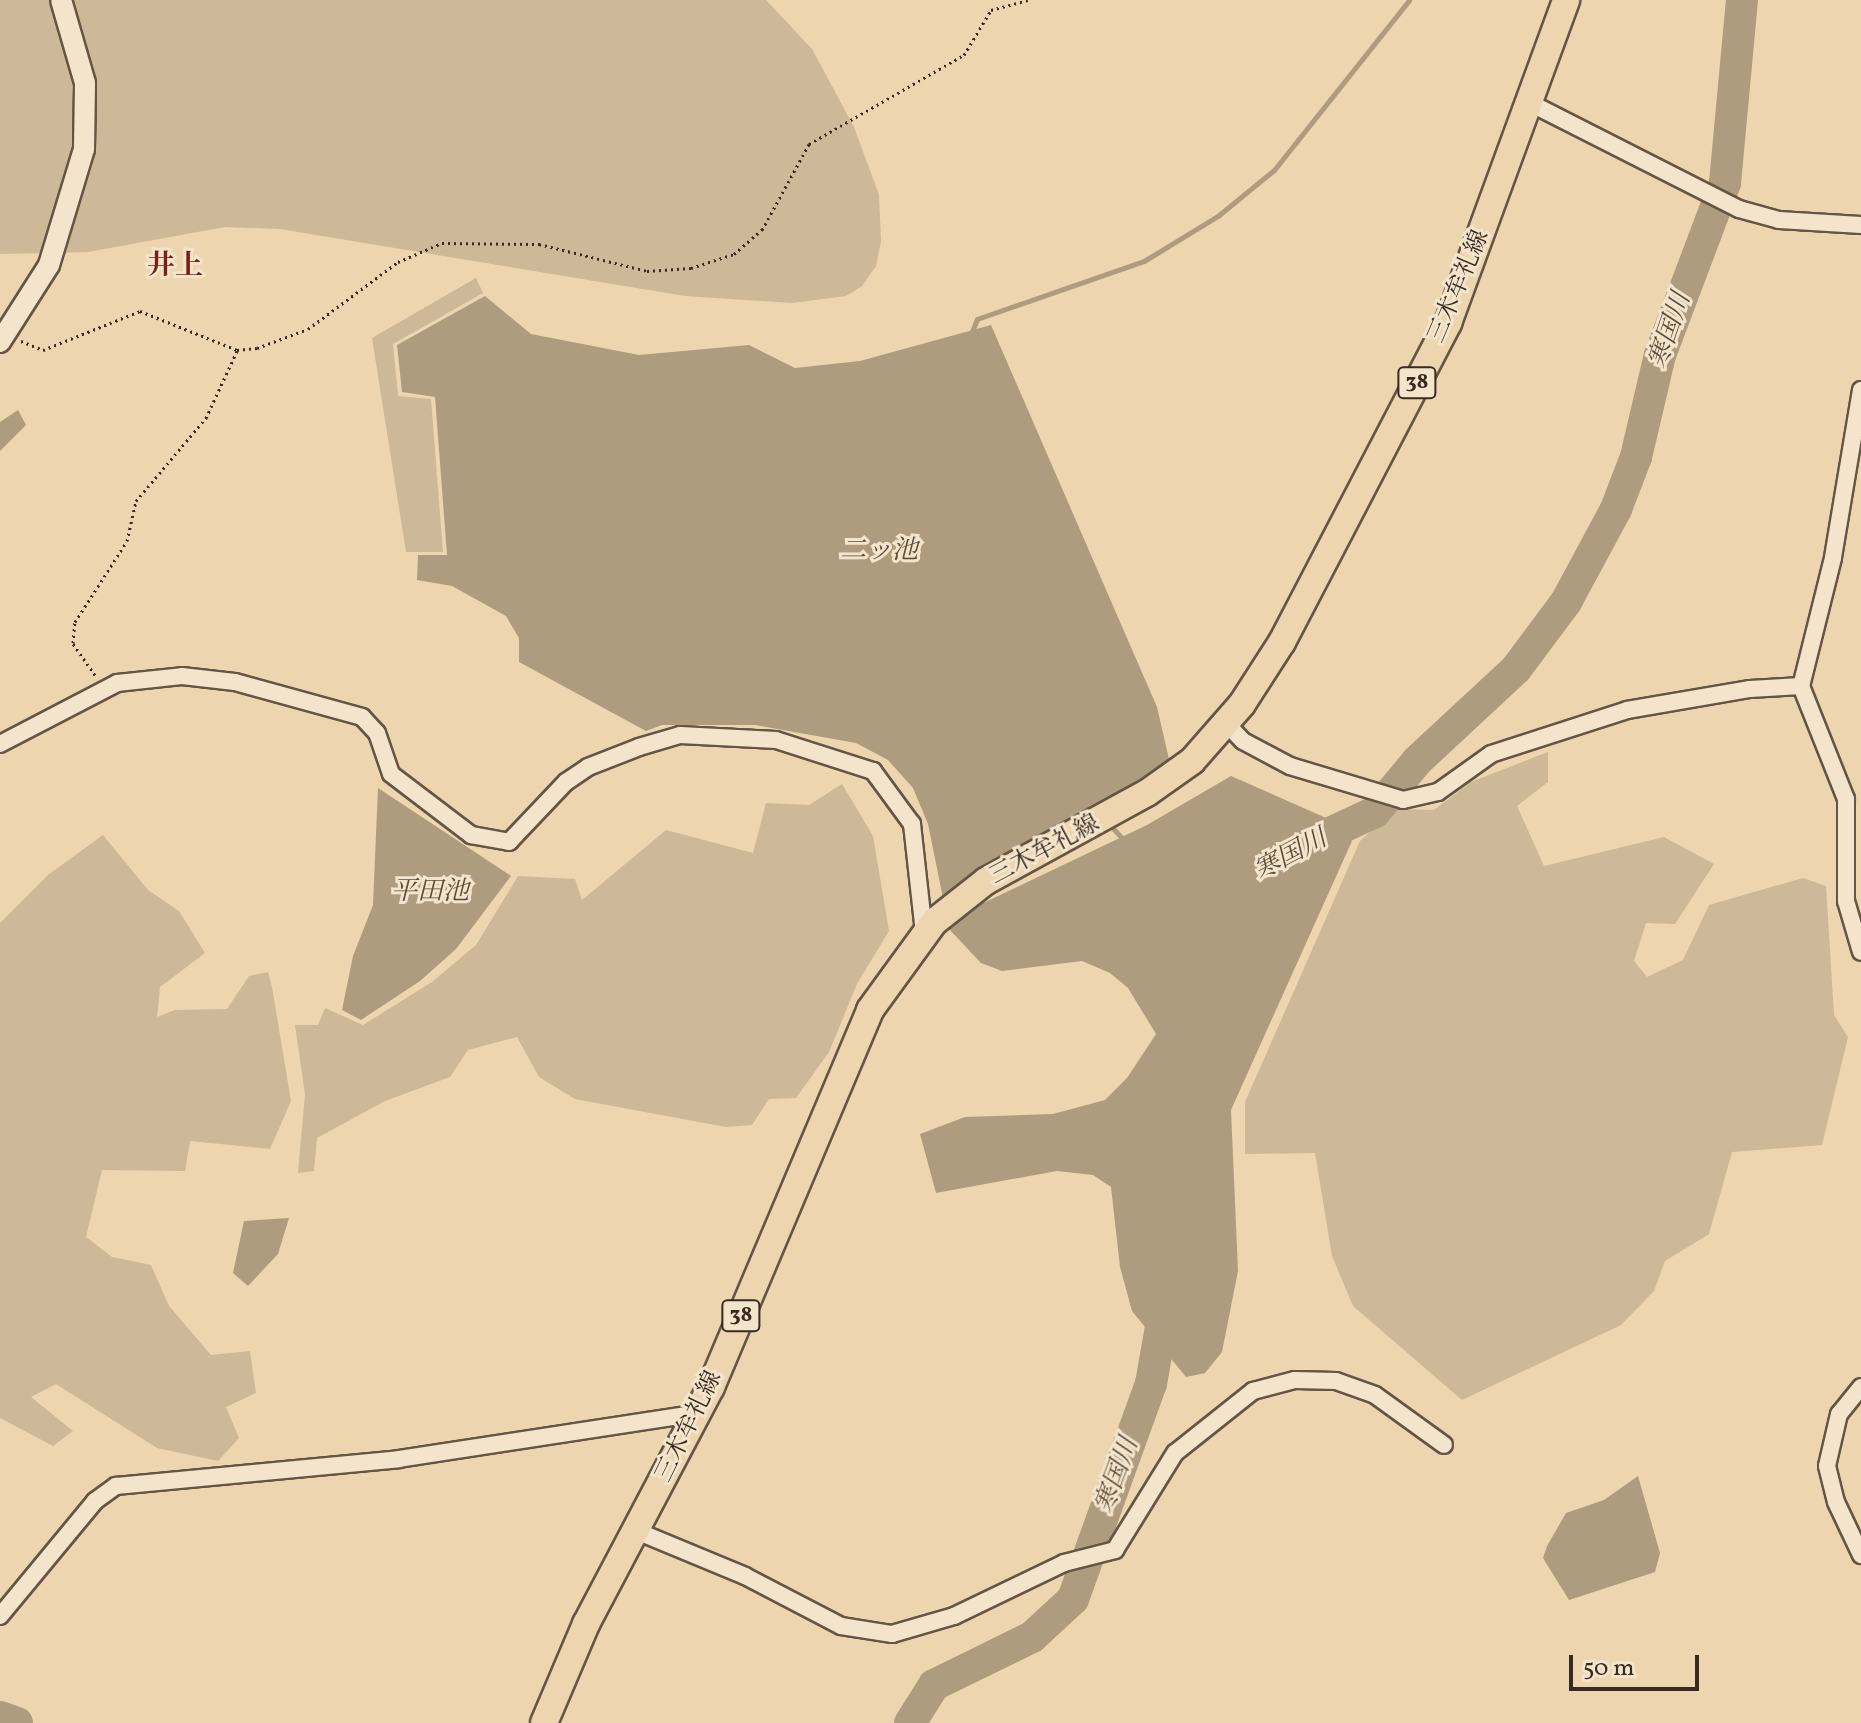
<!DOCTYPE html>
<meta charset="utf-8">
<style>
body{margin:0}
#map{position:relative;width:1861px;height:1723px;overflow:hidden;background:#ecd5af;font-family:Vollkorn,"Noto Serif JP",serif}
div>[style]{position:absolute}
.green>*{inset:0;background:#cdb897}
.water>*{inset:0;background:#af9b7e}
.stream>*{height:5px;margin:-2.5px;padding:0 2.5px;transform-origin:2.5px;border-radius:2.5px;background:#af9b7e}
.river>*{height:32px;margin:-16px;padding:0 16px;transform-origin:16px;border-radius:16px;background:#af9b7e}
.path>*{height:3px;margin-top:-1.5px;transform-origin:0;background:repeating-linear-gradient(90deg,#382a20 0 2px,transparent 0 6px)}
.roads{filter:drop-shadow(2px 0 #655544) drop-shadow(-2px 0 #655544) drop-shadow(0 2px #655544) drop-shadow(0 -2px #655544)}
.minor>*{height:16px;margin:-8px;padding:0 8px;transform-origin:8px;border-radius:8px;background:#f3e4cb}
.tertiary>*{height:20px;margin:-10px;padding:0 10px;transform-origin:10px;border-radius:10px;background:#f3e4cb}
.primary>*{height:26px;margin:-13px;padding:0 13px;transform-origin:13px;border-radius:13px;background:#ecd5af}
span{translate:-50% -50%;white-space:nowrap;text-align:center;line-height:1.15;-webkit-text-stroke:6px #f3e4cb;paint-order:stroke}
.shield-label span{padding:2px 6px;background:#f3e4cb;border:2px solid;border-radius:6px;-webkit-text-stroke-width:0}
.shield-label{font-size:22px;color:#382a20;font-weight:700}
.street-label{font-size:24px;color:#382a20}
.water-label{font-size:26px;color:#5c4c3c;font-style:italic}
.quarter-label{font-size:28px;color:#7a1f14;font-weight:700}
.scale{position:absolute;left:1569px;top:1655px;width:130px;height:36px;box-sizing:border-box;border:4px solid #382a20;border-top:0;padding-left:10px;font-size:24px;line-height:28px;white-space:nowrap;color:#382a20;-webkit-text-stroke:6px #f3e4cb;paint-order:stroke}
</style>
<div id="map">
<div class="green">
<div style="clip-path:polygon(0 0,766px 0,812px 49px,854px 127px,879px 195px,881px 241px,876px 266px,862px 286px,846px 296px,792px 303px,685px 296px,280px 229px,225px 227px,88px 252px,0 254px)"></div>
<div style="clip-path:polygon(476px 278px,483px 293px,393px 344px,398px 396px,431px 399px,443px 552px,406px 552px,372px 338px)"></div>
<div style="clip-path:polygon(1548px 752px,1548px 782px,1517px 806px,1544px 866px,1664px 837px,1714px 864px,1675px 924px,1646px 923px,1634px 961px,1647px 977px,1683px 960px,1709px 905px,1803px 878px,1826px 886px,1834px 1015px,1848px 1037px,1822px 1145px,1732px 1152px,1709px 1234px,1665px 1261px,1654px 1291px,1621px 1325px,1462px 1400px,1353px 1306px,1332px 1256px,1315px 1153px,1245px 1154px,1245px 1102px,1360px 841px,1396px 809px,1434px 810px,1471px 782px)"></div>
<div style="clip-path:polygon(842px 784px,873px 836px,889px 931px,857px 984px,829px 1052px,796px 1098px,769px 1099px,752px 1125px,726px 1127px,575px 1099px,539px 1077px,517px 1037px,468px 1050px,450px 1077px,385px 1101px,317px 1138px,314px 1171px,298px 1173px,305px 1094px,295px 1025px,318px 1025px,325px 1008px,363px 1025px,432px 982px,476px 945px,518px 876px,575px 879px,582px 900px,666px 830px,753px 853px,766px 803px,809px 805px)"></div>
<div style="clip-path:polygon(103px 835px,148px 890px,179px 911px,205px 953px,160px 987px,157px 1017px,175px 1010px,227px 1009px,249px 976px,268px 972px,272px 987px,291px 1101px,270px 1149px,190px 1141px,185px 1171px,102px 1170px,86px 1237px,112px 1257px,151px 1265px,169px 1306px,211px 1355px,250px 1351px,256px 1393px,226px 1407px,239px 1438px,218px 1461px,157px 1448px,56px 1384px,31px 1397px,73px 1431px,53px 1446px,0 1418px,0 923px,48px 875px)"></div>
</div>
<div class="water">
<div style="clip-path:polygon(485px 296px,531px 334px,639px 355px,749px 345px,795px 368px,860px 361px,991px 325px,1157px 707px,1171px 768px,945px 908px,928px 824px,913px 788px,888px 760px,856px 743px,755px 725px,662px 725px,646px 731px,519px 662px,519px 638px,506px 616px,452px 586px,417px 580px,418px 555px,447px 555px,435px 397px,402px 392px,397px 345px)"></div>
<div style="clip-path:polygon(18px 410px,26px 425px,0 451px,0 422px)"></div>
<div style="clip-path:polygon(1231px 776px,1324px 817px,1352px 841px,1231px 1110px,1238px 1271px,1222px 1352px,1205px 1373px,1186px 1377px,1132px 1311px,1120px 1267px,1111px 1187px,1093px 1175px,1057px 1171px,936px 1193px,920px 1134px,965px 1117px,1053px 1114px,1105px 1100px,1127px 1078px,1156px 1034px,1128px 988px,1110px 973px,1082px 961px,1002px 971px,981px 963px,949px 929px,977px 906px,1147px 825px)"></div>
<div style="clip-path:polygon(378px 788px,511px 876px,456px 949px,420px 981px,361px 1020px,342px 1010px,353px 956px,373px 905px)"></div>
<div style="clip-path:polygon(289px 1218px,278px 1254px,248px 1286px,233px 1273px,244px 1221px)"></div>
<div style="clip-path:polygon(1638px 1476px,1660px 1553px,1655px 1572px,1569px 1600px,1543px 1558px,1547px 1546px,1566px 1513px,1604px 1500px)"></div>
</div>
<div class="stream">
<div style="left:971px;top:334px;width:16px;rotate:-68deg"></div>
<div style="left:977px;top:319px;width:177px;rotate:-19.2deg"></div>
<div style="left:1144px;top:261px;width:88px;rotate:-31.5deg"></div>
<div style="left:1219px;top:215px;width:71px;rotate:-39.3deg"></div>
<div style="left:1274px;top:170px;width:217px;rotate:-51.5deg"></div>
<div style="left:1109px;top:824px;width:22px;rotate:47deg"></div>
</div>
<div class="river">
<div style="left:1298px;top:848px;width:85px;rotate:-25.1deg"></div>
<div style="left:1375px;top:812px;width:66px;rotate:-50.5deg"></div>
<div style="left:1417px;top:761px;width:135px;rotate:-42.9deg"></div>
<div style="left:1516px;top:669px;width:84px;rotate:-53.3deg"></div>
<div style="left:1566px;top:602px;width:106px;rotate:-61.7deg"></div>
<div style="left:1616px;top:509px;width:56px;rotate:-69deg"></div>
<div style="left:1636px;top:457px;width:105px;rotate:-76.8deg"></div>
<div style="left:1660px;top:355px;width:184px;rotate:-69.3deg"></div>
<div style="left:1725px;top:183px;width:184px;rotate:-84.7deg"></div>
<div style="left:0;top:1717px;width:18px;rotate:19deg"></div>
<div style="left:910px;top:1723px;width:45px;rotate:-57.7deg"></div>
<div style="left:934px;top:1685px;width:109px;rotate:-26.1deg"></div>
<div style="left:1032px;top:1637px;width:56px;rotate:-42.8deg"></div>
<div style="left:1073px;top:1599px;width:229px;rotate:-70.1deg"></div>
<div style="left:1151px;top:1384px;width:81px;rotate:-80.1deg"></div>
</div>
<div class="path">
<div style="left:21px;top:341px;width:24px;rotate:22deg"></div>
<div style="left:43px;top:350px;width:105px;rotate:-21.9deg"></div>
<div style="left:140px;top:311px;width:105px;rotate:21.9deg"></div>
<div style="left:237px;top:350px;width:20px;rotate:-6deg"></div>
<div style="left:257px;top:348px;width:54px;rotate:-20.4deg"></div>
<div style="left:308px;top:329px;width:112px;rotate:-36.7deg"></div>
<div style="left:398px;top:262px;width:48px;rotate:-23.4deg"></div>
<div style="left:442px;top:243px;width:97px;rotate:0.6deg"></div>
<div style="left:539px;top:244px;width:111px;rotate:14deg"></div>
<div style="left:647px;top:271px;width:44px;rotate:-3.9deg"></div>
<div style="left:691px;top:268px;width:45px;rotate:-18deg"></div>
<div style="left:734px;top:254px;width:37px;rotate:-41deg"></div>
<div style="left:762px;top:230px;width:98px;rotate:-61.3deg"></div>
<div style="left:809px;top:144px;width:179px;rotate:-29.9deg"></div>
<div style="left:964px;top:55px;width:52px;rotate:-59deg"></div>
<div style="left:991px;top:10px;width:38px;rotate:-15deg"></div>
<div style="left:95px;top:675px;width:39px;rotate:-125deg"></div>
<div style="left:73px;top:643px;width:21px;rotate:-85deg"></div>
<div style="left:75px;top:622px;width:96px;rotate:-57.3deg"></div>
<div style="left:127px;top:541px;width:41px;rotate:-77.3deg"></div>
<div style="left:136px;top:501px;width:109px;rotate:-49.9deg"></div>
<div style="left:206px;top:418px;width:74px;rotate:-65.2deg"></div>
</div>
<div class="roads">
<div class="minor">
<div style="left:1530px;top:103px;width:234px;rotate:26.9deg"></div>
<div style="left:1739px;top:209px;width:41px;rotate:15.4deg"></div>
<div style="left:1779px;top:220px;width:82px;rotate:3.5deg"></div>
<div style="left:1861px;top:390px;width:170px;rotate:99.5deg"></div>
<div style="left:1833px;top:558px;width:132px;rotate:104deg"></div>
<div style="left:1801px;top:686px;width:122px;rotate:68.3deg"></div>
<div style="left:1846px;top:799px;width:102px;rotate:90deg"></div>
<div style="left:1846px;top:901px;width:53px;rotate:73.6deg"></div>
<div style="left:1227px;top:724px;width:23px;rotate:47deg"></div>
<div style="left:1243px;top:741px;width:53px;rotate:28deg"></div>
<div style="left:1290px;top:766px;width:118px;rotate:16.7deg"></div>
<div style="left:1403px;top:800px;width:36px;rotate:-13deg"></div>
<div style="left:1438px;top:792px;width:65px;rotate:-35.6deg"></div>
<div style="left:1491px;top:754px;width:143px;rotate:-17.9deg"></div>
<div style="left:1627px;top:710px;width:125px;rotate:-9.7deg"></div>
<div style="left:1750px;top:689px;width:51px;rotate:-3.4deg"></div>
<div style="left:0;top:744px;width:132px;rotate:-27.5deg"></div>
<div style="left:117px;top:683px;width:65px;rotate:-6.1deg"></div>
<div style="left:182px;top:676px;width:53px;rotate:6.5deg"></div>
<div style="left:235px;top:682px;width:132px;rotate:15.4deg"></div>
<div style="left:362px;top:717px;width:22px;rotate:47deg"></div>
<div style="left:377px;top:733px;width:43px;rotate:71.1deg"></div>
<div style="left:391px;top:774px;width:101px;rotate:37.3deg"></div>
<div style="left:471px;top:835px;width:39px;rotate:10deg"></div>
<div style="left:509px;top:842px;width:83px;rotate:-46.5deg"></div>
<div style="left:566px;top:782px;width:27px;rotate:-34deg"></div>
<div style="left:588px;top:767px;width:55px;rotate:-21.4deg"></div>
<div style="left:639px;top:747px;width:43px;rotate:-16.3deg"></div>
<div style="left:680px;top:735px;width:96px;rotate:3deg"></div>
<div style="left:776px;top:740px;width:102px;rotate:17.7deg"></div>
<div style="left:873px;top:771px;width:66px;rotate:53.7deg"></div>
<div style="left:912px;top:824px;width:109px;rotate:83.7deg"></div>
<div style="left:1861px;top:1387px;width:35px;rotate:129deg"></div>
<div style="left:1839px;top:1414px;width:53px;rotate:103deg"></div>
<div style="left:1827px;top:1466px;width:37px;rotate:76deg"></div>
<div style="left:1836px;top:1502px;width:59px;rotate:64.7deg"></div>
<div style="left:639px;top:1532px;width:115px;rotate:22.5deg"></div>
<div style="left:745px;top:1576px;width:108px;rotate:27.5deg"></div>
<div style="left:841px;top:1626px;width:52px;rotate:8.9deg"></div>
<div style="left:892px;top:1634px;width:65px;rotate:-16.2deg"></div>
<div style="left:954px;top:1616px;width:122px;rotate:-25.7deg"></div>
<div style="left:1064px;top:1563px;width:53px;rotate:-14.3deg"></div>
<div style="left:1115px;top:1550px;width:114px;rotate:-58.3deg"></div>
<div style="left:1175px;top:1453px;width:100px;rotate:-38.5deg"></div>
<div style="left:1253px;top:1391px;width:43px;rotate:-14.7deg"></div>
<div style="left:1295px;top:1380px;width:41px;rotate:1.4deg"></div>
<div style="left:1336px;top:1381px;width:41px;rotate:19.7deg"></div>
<div style="left:1375px;top:1395px;width:85px;rotate:35.9deg"></div>
<div style="left:0;top:1616px;width:149px;rotate:-50.4deg"></div>
<div style="left:95px;top:1501px;width:26px;rotate:-36deg"></div>
<div style="left:116px;top:1486px;width:284px;rotate:-5.4deg"></div>
<div style="left:399px;top:1459px;width:303px;rotate:-8.7deg"></div>
</div>
<div class="tertiary">
<div style="left:0;top:342px;width:91px;rotate:-57.5deg"></div>
<div style="left:49px;top:265px;width:121px;rotate:-73.2deg"></div>
<div style="left:84px;top:149px;width:66px;rotate:-89.1deg"></div>
<div style="left:85px;top:83px;width:86px;rotate:-106.1deg"></div>
</div>
<div class="primary">
<div style="left:544px;top:1723px;width:108px;rotate:-67deg"></div>
<div style="left:586px;top:1624px;width:268px;rotate:-62.2deg"></div>
<div style="left:711px;top:1387px;width:409px;rotate:-67.1deg"></div>
<div style="left:870px;top:1010px;width:109px;rotate:-54deg"></div>
<div style="left:934px;top:922px;width:66px;rotate:-38.3deg"></div>
<div style="left:986px;top:881px;width:183px;rotate:-28.7deg"></div>
<div style="left:1147px;top:793px;width:55px;rotate:-35.4deg"></div>
<div style="left:1192px;top:761px;width:76px;rotate:-48.7deg"></div>
<div style="left:1242px;top:704px;width:74px;rotate:-57.2deg"></div>
<div style="left:1282px;top:642px;width:360px;rotate:-62.5deg"></div>
<div style="left:1448px;top:323px;width:344px;rotate:-69.9deg"></div>
</div>
</div>
<div class="shield-label">
<span style="left:1417px;top:383px">38</span>
<span style="left:741px;top:1316px">38</span>
</div>
<div class="street-label">
<span style="left:1460px;top:287px;rotate:-67deg">三木牟礼線</span>
<span style="left:1045px;top:851px;rotate:-28deg">三木牟礼線</span>
<span style="left:690px;top:1427px;rotate:-64deg">三木牟礼線</span>
</div>
<div class="water-label">
<span style="left:1671px;top:331px;rotate:-71deg">寒国川</span>
<span style="left:879px;top:552px">二ッ池</span>
<span style="left:1291px;top:856px;rotate:-28deg">寒国川</span>
<span style="left:430px;top:893px">平田池</span>
<span style="left:1118px;top:1476px;rotate:-70deg">寒国川</span>
</div>
<div class="quarter-label">
<span style="left:175px;top:267px">井上</span>
</div>
<div class="scale">50 m</div>
</div>
